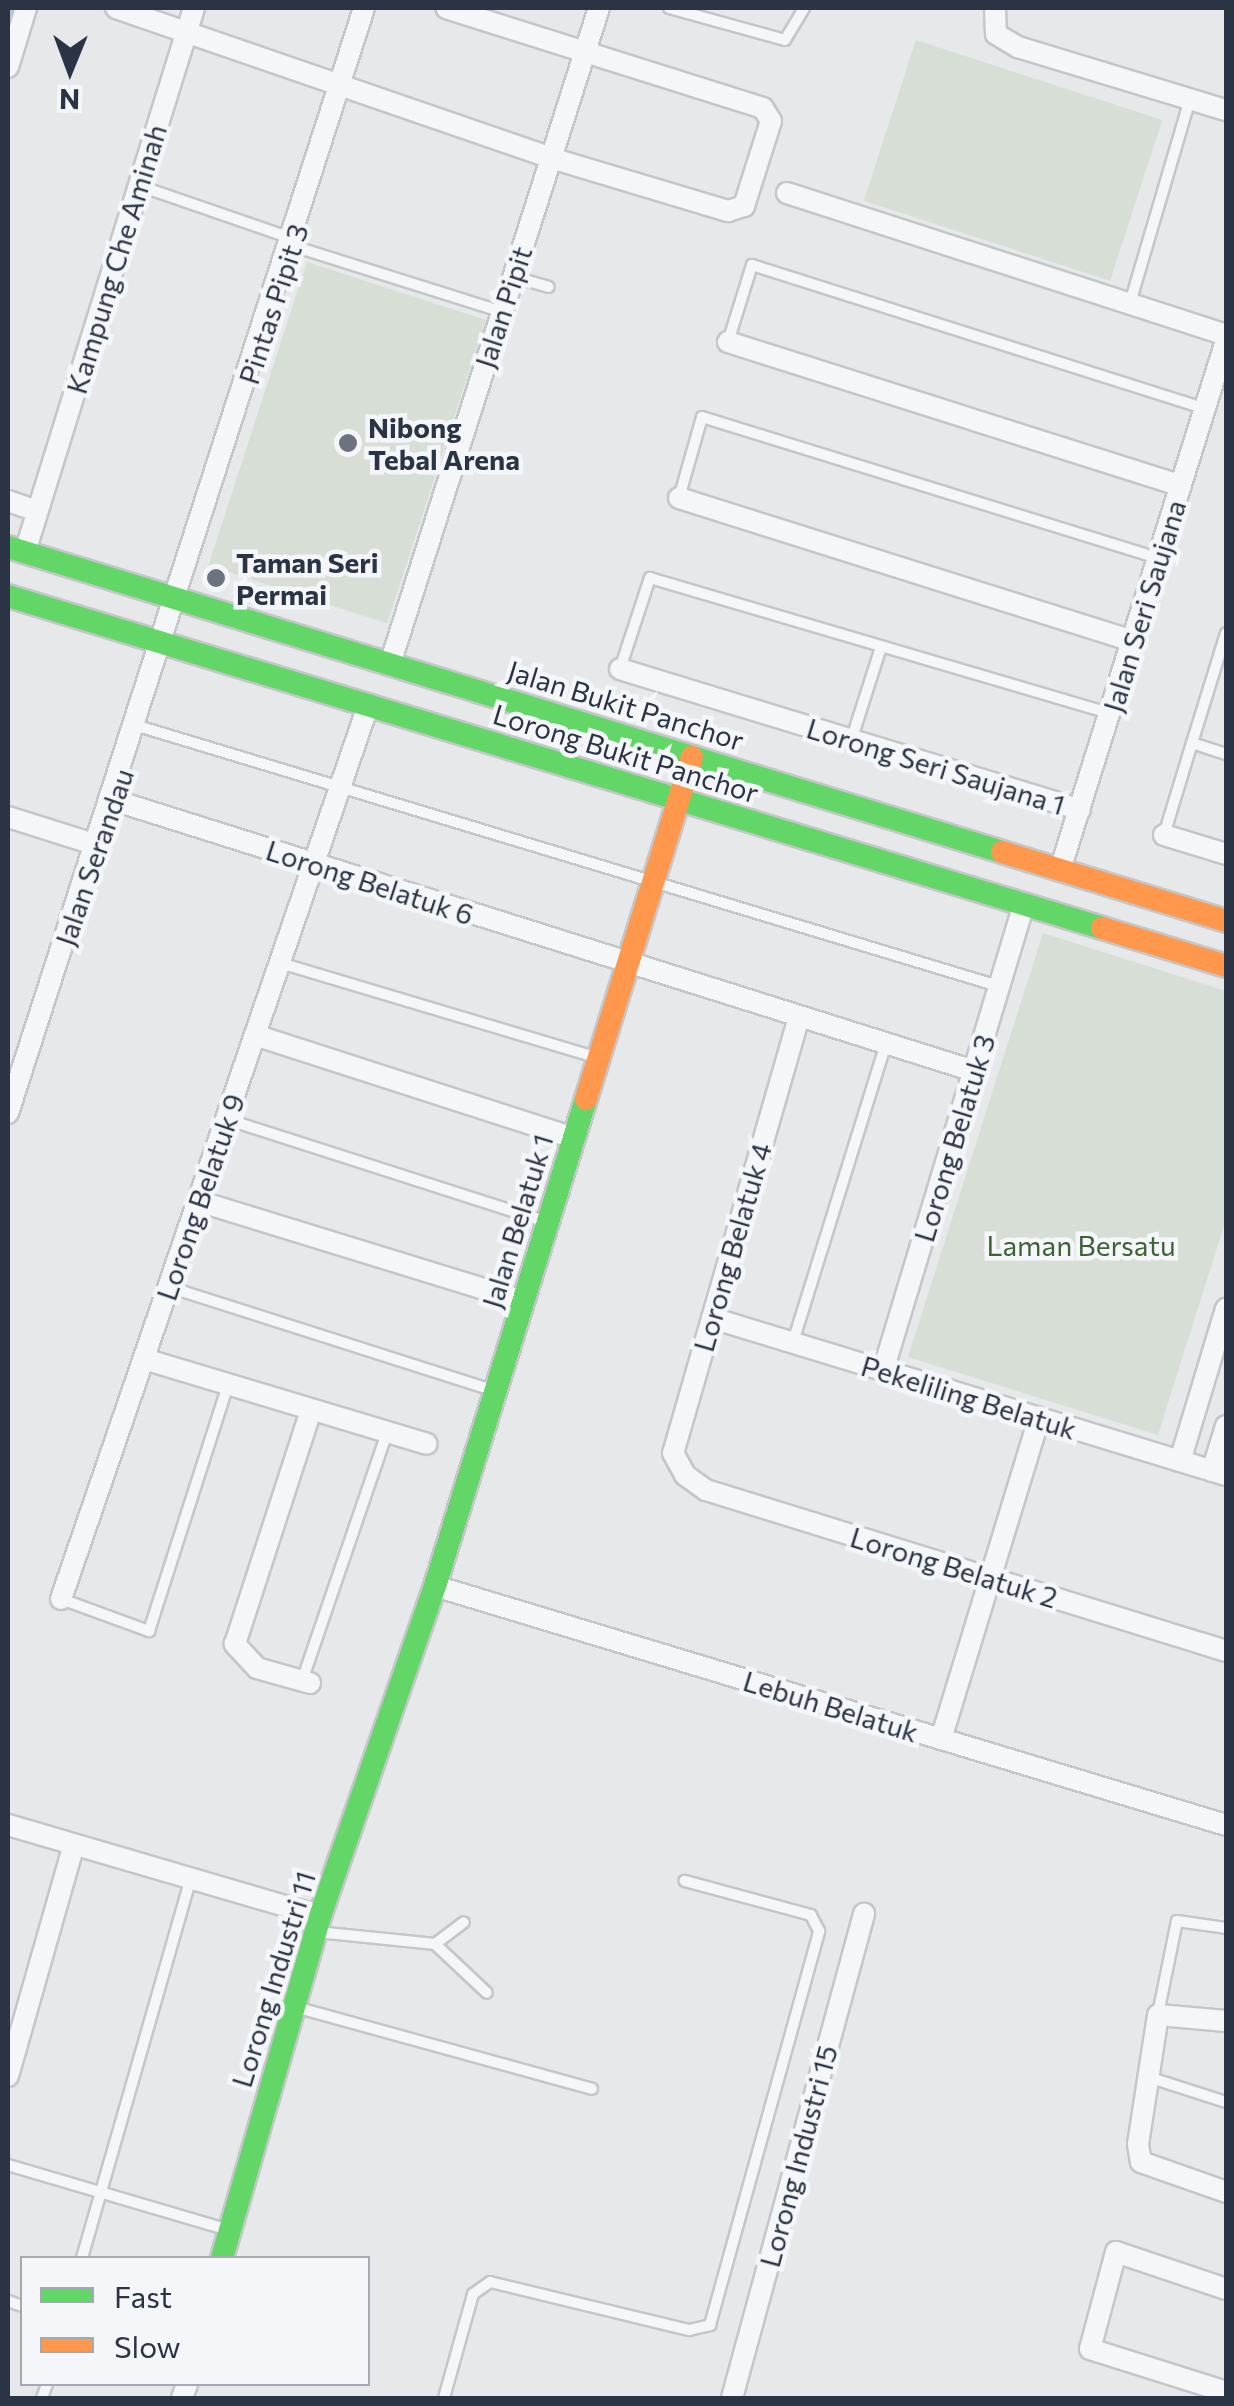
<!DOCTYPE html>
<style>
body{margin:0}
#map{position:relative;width:1234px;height:2406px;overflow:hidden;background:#e6e8ea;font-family:Commissioner,sans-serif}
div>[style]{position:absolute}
.green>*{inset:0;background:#d6ded6;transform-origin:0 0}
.stream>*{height:6px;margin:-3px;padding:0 3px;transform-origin:3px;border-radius:3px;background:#b4c4d5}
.roads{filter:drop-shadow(2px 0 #c4c6c8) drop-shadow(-2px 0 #c4c6c8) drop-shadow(0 2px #c4c6c8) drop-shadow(0 -2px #c4c6c8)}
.lane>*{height:10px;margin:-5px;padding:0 5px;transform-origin:5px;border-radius:5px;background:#f5f6f7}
.street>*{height:20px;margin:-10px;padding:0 10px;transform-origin:10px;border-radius:10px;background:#f5f6f7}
.fast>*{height:22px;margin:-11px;padding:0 11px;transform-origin:11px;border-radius:11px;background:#63d668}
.slow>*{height:22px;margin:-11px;padding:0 11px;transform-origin:11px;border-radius:11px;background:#ff974d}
.dots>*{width:28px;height:28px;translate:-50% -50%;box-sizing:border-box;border:5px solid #f4f6f9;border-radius:50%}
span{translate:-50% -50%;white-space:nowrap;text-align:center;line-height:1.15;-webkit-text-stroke:9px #f4f6f9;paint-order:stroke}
.street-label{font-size:28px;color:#2b3445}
.poi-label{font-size:28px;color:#2b3445;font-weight:700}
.left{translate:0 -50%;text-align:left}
.park-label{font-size:28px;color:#3f6138}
.frame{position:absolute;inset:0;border:10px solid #2b3445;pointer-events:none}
.legend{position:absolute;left:20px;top:2256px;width:350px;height:130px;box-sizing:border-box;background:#f4f6f9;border:2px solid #a4a8b1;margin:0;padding:12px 18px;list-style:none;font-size:30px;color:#2b3445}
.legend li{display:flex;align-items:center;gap:20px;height:50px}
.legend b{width:50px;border:2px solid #a4a8b1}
.north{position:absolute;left:20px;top:20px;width:100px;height:100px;-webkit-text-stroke:8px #f4f6f9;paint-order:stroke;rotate:181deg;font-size:28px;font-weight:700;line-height:40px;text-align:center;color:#2b3445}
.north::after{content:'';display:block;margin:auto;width:35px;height:45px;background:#2b3445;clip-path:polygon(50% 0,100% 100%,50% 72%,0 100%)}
</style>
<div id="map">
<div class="green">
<div style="left:916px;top:40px;width:259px;height:169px;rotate:18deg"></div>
<div style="left:307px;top:262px;width:188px;height:319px;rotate:18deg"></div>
<div style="clip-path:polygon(1043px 933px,1226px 991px,1226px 1219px,1158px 1435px,908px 1357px)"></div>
</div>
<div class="stream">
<div style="left:8px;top:17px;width:9px;rotate:-77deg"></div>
</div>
<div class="roads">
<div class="lane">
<div style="left:669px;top:8px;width:120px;rotate:15.4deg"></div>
<div style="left:785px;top:40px;width:37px;rotate:-59deg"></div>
<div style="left:140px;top:186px;width:163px;rotate:19deg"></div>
<div style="left:293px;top:246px;width:219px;rotate:17.5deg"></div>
<div style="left:514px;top:277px;width:36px;rotate:16deg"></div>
<div style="left:1130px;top:303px;width:213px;rotate:-73.6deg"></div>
<div style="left:728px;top:342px;width:81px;rotate:-72.7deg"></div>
<div style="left:752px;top:265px;width:474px;rotate:17.6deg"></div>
<div style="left:679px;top:498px;width:84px;rotate:-74.1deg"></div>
<div style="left:702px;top:417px;width:477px;rotate:17.2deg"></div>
<div style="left:620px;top:669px;width:96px;rotate:-71.8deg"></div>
<div style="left:650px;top:578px;width:479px;rotate:16.4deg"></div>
<div style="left:138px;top:726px;width:898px;rotate:16.82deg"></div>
<div style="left:851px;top:741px;width:99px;rotate:-72.3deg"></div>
<div style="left:1192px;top:743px;width:115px;rotate:-72.8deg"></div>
<div style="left:1164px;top:835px;width:96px;rotate:-73.1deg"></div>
<div style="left:1192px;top:743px;width:36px;rotate:18deg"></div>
<div style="left:280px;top:963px;width:329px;rotate:16.6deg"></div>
<div style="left:226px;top:1119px;width:334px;rotate:17.8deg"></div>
<div style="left:169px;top:1287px;width:339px;rotate:17.7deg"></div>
<div style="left:793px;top:1342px;width:312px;rotate:-72.7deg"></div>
<div style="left:61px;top:1599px;width:94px;rotate:20deg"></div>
<div style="left:149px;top:1631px;width:258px;rotate:-72.2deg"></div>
<div style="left:302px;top:1681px;width:262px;rotate:-71.1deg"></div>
<div style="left:317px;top:1932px;width:119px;rotate:5.8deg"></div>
<div style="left:435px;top:1944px;width:71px;rotate:43.3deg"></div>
<div style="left:435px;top:1944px;width:36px;rotate:-37deg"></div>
<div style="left:295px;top:2007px;width:308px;rotate:15.4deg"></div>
<div style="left:1158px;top:2014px;width:95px;rotate:-78.5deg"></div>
<div style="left:1177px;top:1921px;width:49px;rotate:8.1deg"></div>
<div style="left:1145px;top:2076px;width:85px;rotate:17.8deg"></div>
<div style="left:8px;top:2165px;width:230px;rotate:16.4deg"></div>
<div style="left:82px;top:2258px;width:395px;rotate:-74deg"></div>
<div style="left:8px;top:2301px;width:15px;rotate:20deg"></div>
<div style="left:42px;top:2398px;width:15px;rotate:-70deg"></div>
<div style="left:444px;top:2398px;width:108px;rotate:-74.4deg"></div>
<div style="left:473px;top:2294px;width:21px;rotate:-35deg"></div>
<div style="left:490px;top:2282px;width:205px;rotate:13.6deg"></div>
<div style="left:689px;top:2330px;width:22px;rotate:-13deg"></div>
<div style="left:710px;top:2325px;width:409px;rotate:-74.5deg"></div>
<div style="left:819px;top:1931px;width:18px;rotate:-117deg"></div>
<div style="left:811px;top:1915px;width:131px;rotate:-164.9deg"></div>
</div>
<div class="street">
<div style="left:116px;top:8px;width:460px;rotate:19deg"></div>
<div style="left:551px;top:158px;width:185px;rotate:16.7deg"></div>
<div style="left:728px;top:211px;width:17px;rotate:-17deg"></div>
<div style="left:744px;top:206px;width:89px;rotate:-72.4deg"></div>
<div style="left:771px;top:121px;width:15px;rotate:-122deg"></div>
<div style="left:763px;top:108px;width:332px;rotate:-162.5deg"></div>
<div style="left:995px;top:8px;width:26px;rotate:88deg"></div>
<div style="left:996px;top:34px;width:26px;rotate:31deg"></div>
<div style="left:1018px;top:47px;width:217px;rotate:16.9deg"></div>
<div style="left:8px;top:67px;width:62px;rotate:-73deg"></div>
<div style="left:787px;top:193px;width:461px;rotate:17.9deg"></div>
<div style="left:728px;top:342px;width:475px;rotate:17.6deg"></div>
<div style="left:679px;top:498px;width:476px;rotate:17.5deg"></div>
<div style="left:8px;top:501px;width:31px;rotate:19deg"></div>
<div style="left:25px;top:552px;width:570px;rotate:-72.74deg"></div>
<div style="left:390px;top:664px;width:688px;rotate:-72.33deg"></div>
<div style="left:620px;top:669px;width:481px;rotate:17deg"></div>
<div style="left:113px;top:800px;width:903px;rotate:17.47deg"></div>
<div style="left:8px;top:817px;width:93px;rotate:17.5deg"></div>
<div style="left:1164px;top:835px;width:65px;rotate:17deg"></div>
<div style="left:1060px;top:870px;width:554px;rotate:-72.58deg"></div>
<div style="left:799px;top:1017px;width:454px;rotate:106.1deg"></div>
<div style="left:673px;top:1453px;width:25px;rotate:61deg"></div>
<div style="left:685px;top:1475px;width:26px;rotate:36deg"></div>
<div style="left:706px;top:1490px;width:544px;rotate:17.2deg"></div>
<div style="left:255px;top:1035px;width:335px;rotate:17.9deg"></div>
<div style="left:8px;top:1113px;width:1161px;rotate:-72.14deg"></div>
<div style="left:198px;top:1201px;width:340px;rotate:17.1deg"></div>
<div style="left:712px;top:1318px;width:537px;rotate:16.99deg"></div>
<div style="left:144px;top:1359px;width:295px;rotate:16.7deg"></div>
<div style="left:883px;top:1371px;width:488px;rotate:-73.2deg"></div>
<div style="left:1180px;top:1461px;width:159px;rotate:-73.2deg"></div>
<div style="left:1212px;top:1471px;width:47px;rotate:-72.7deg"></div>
<div style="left:435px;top:1586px;width:826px;rotate:16.81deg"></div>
<div style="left:61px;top:1599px;width:944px;rotate:-71.03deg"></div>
<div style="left:310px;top:1683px;width:55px;rotate:-164.2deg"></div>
<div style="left:257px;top:1668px;width:33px;rotate:-133deg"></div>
<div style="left:235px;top:1644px;width:246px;rotate:-72deg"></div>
<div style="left:941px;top:1739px;width:336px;rotate:-73deg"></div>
<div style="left:8px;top:1825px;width:325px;rotate:16.3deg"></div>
<div style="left:1226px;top:2021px;width:68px;rotate:-175deg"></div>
<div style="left:1158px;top:2015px;width:131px;rotate:98.8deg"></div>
<div style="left:1138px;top:2144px;width:18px;rotate:81deg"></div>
<div style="left:1141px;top:2162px;width:90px;rotate:19.4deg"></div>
<div style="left:8px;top:2076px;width:240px;rotate:-74.1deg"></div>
<div style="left:1226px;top:2289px;width:116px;rotate:-161.4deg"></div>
<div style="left:1116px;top:2252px;width:100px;rotate:105deg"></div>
<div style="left:1090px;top:2349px;width:143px;rotate:17.5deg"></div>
<div style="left:182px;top:2398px;width:15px;rotate:-70deg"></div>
<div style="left:732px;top:2398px;width:502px;rotate:-74.74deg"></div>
</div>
<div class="fast">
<div style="left:8px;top:547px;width:1040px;rotate:17.06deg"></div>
<div style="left:8px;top:596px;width:1143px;rotate:16.88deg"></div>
<div style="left:222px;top:2258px;width:356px;rotate:-74deg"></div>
<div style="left:320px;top:1916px;width:349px;rotate:-70.8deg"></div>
<div style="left:435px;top:1586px;width:510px;rotate:-72.77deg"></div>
</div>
<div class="slow">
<div style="left:1002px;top:852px;width:234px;rotate:17.1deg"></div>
<div style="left:1102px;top:928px;width:130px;rotate:17deg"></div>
<div style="left:586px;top:1099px;width:358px;rotate:-72.8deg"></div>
</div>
</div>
<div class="dots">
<div style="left:348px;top:443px;background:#6c737f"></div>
<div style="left:216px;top:578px;background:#6c737f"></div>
</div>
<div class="street-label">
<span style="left:116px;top:259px;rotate:-73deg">Kampung Che Aminah</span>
<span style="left:273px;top:304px;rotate:-72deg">Pintas Pipit 3</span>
<span style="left:503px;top:307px;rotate:-72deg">Jalan Pipit</span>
<span style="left:1144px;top:606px;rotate:-73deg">Jalan Seri Saujana</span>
<span style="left:626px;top:705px;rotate:17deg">Jalan Bukit Panchor</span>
<span style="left:626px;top:753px;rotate:17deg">Lorong Bukit Panchor</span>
<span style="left:936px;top:766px;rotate:17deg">Lorong Seri Saujana 1</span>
<span style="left:94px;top:857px;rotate:-71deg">Jalan Serandau</span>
<span style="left:370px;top:882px;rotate:18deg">Lorong Belatuk 6</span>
<span style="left:954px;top:1138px;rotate:-73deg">Lorong Belatuk 3</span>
<span style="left:200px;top:1197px;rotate:-71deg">Lorong Belatuk 9</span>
<span style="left:517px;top:1221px;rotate:-73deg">Jalan Belatuk 1</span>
<span style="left:732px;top:1247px;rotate:-74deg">Lorong Belatuk 4</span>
<span style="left:969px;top:1397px;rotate:17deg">Pekeliling Belatuk</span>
<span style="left:954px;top:1567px;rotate:17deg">Lorong Belatuk 2</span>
<span style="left:831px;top:1706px;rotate:17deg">Lebuh Belatuk</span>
<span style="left:273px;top:1979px;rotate:-73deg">Lorong Industri 11</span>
<span style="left:798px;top:2156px;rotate:-75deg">Lorong Industri 15</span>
</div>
<div class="poi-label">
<span class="left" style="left:368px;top:443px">Nibong<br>Tebal Arena</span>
<span class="left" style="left:236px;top:578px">Taman Seri<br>Permai</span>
</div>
<div class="park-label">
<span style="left:1081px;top:1245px">Laman Bersatu</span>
</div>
<div class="frame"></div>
<ul class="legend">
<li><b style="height:12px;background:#63d668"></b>Fast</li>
<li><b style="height:12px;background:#ff974d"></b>Slow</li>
</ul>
<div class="north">N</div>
</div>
